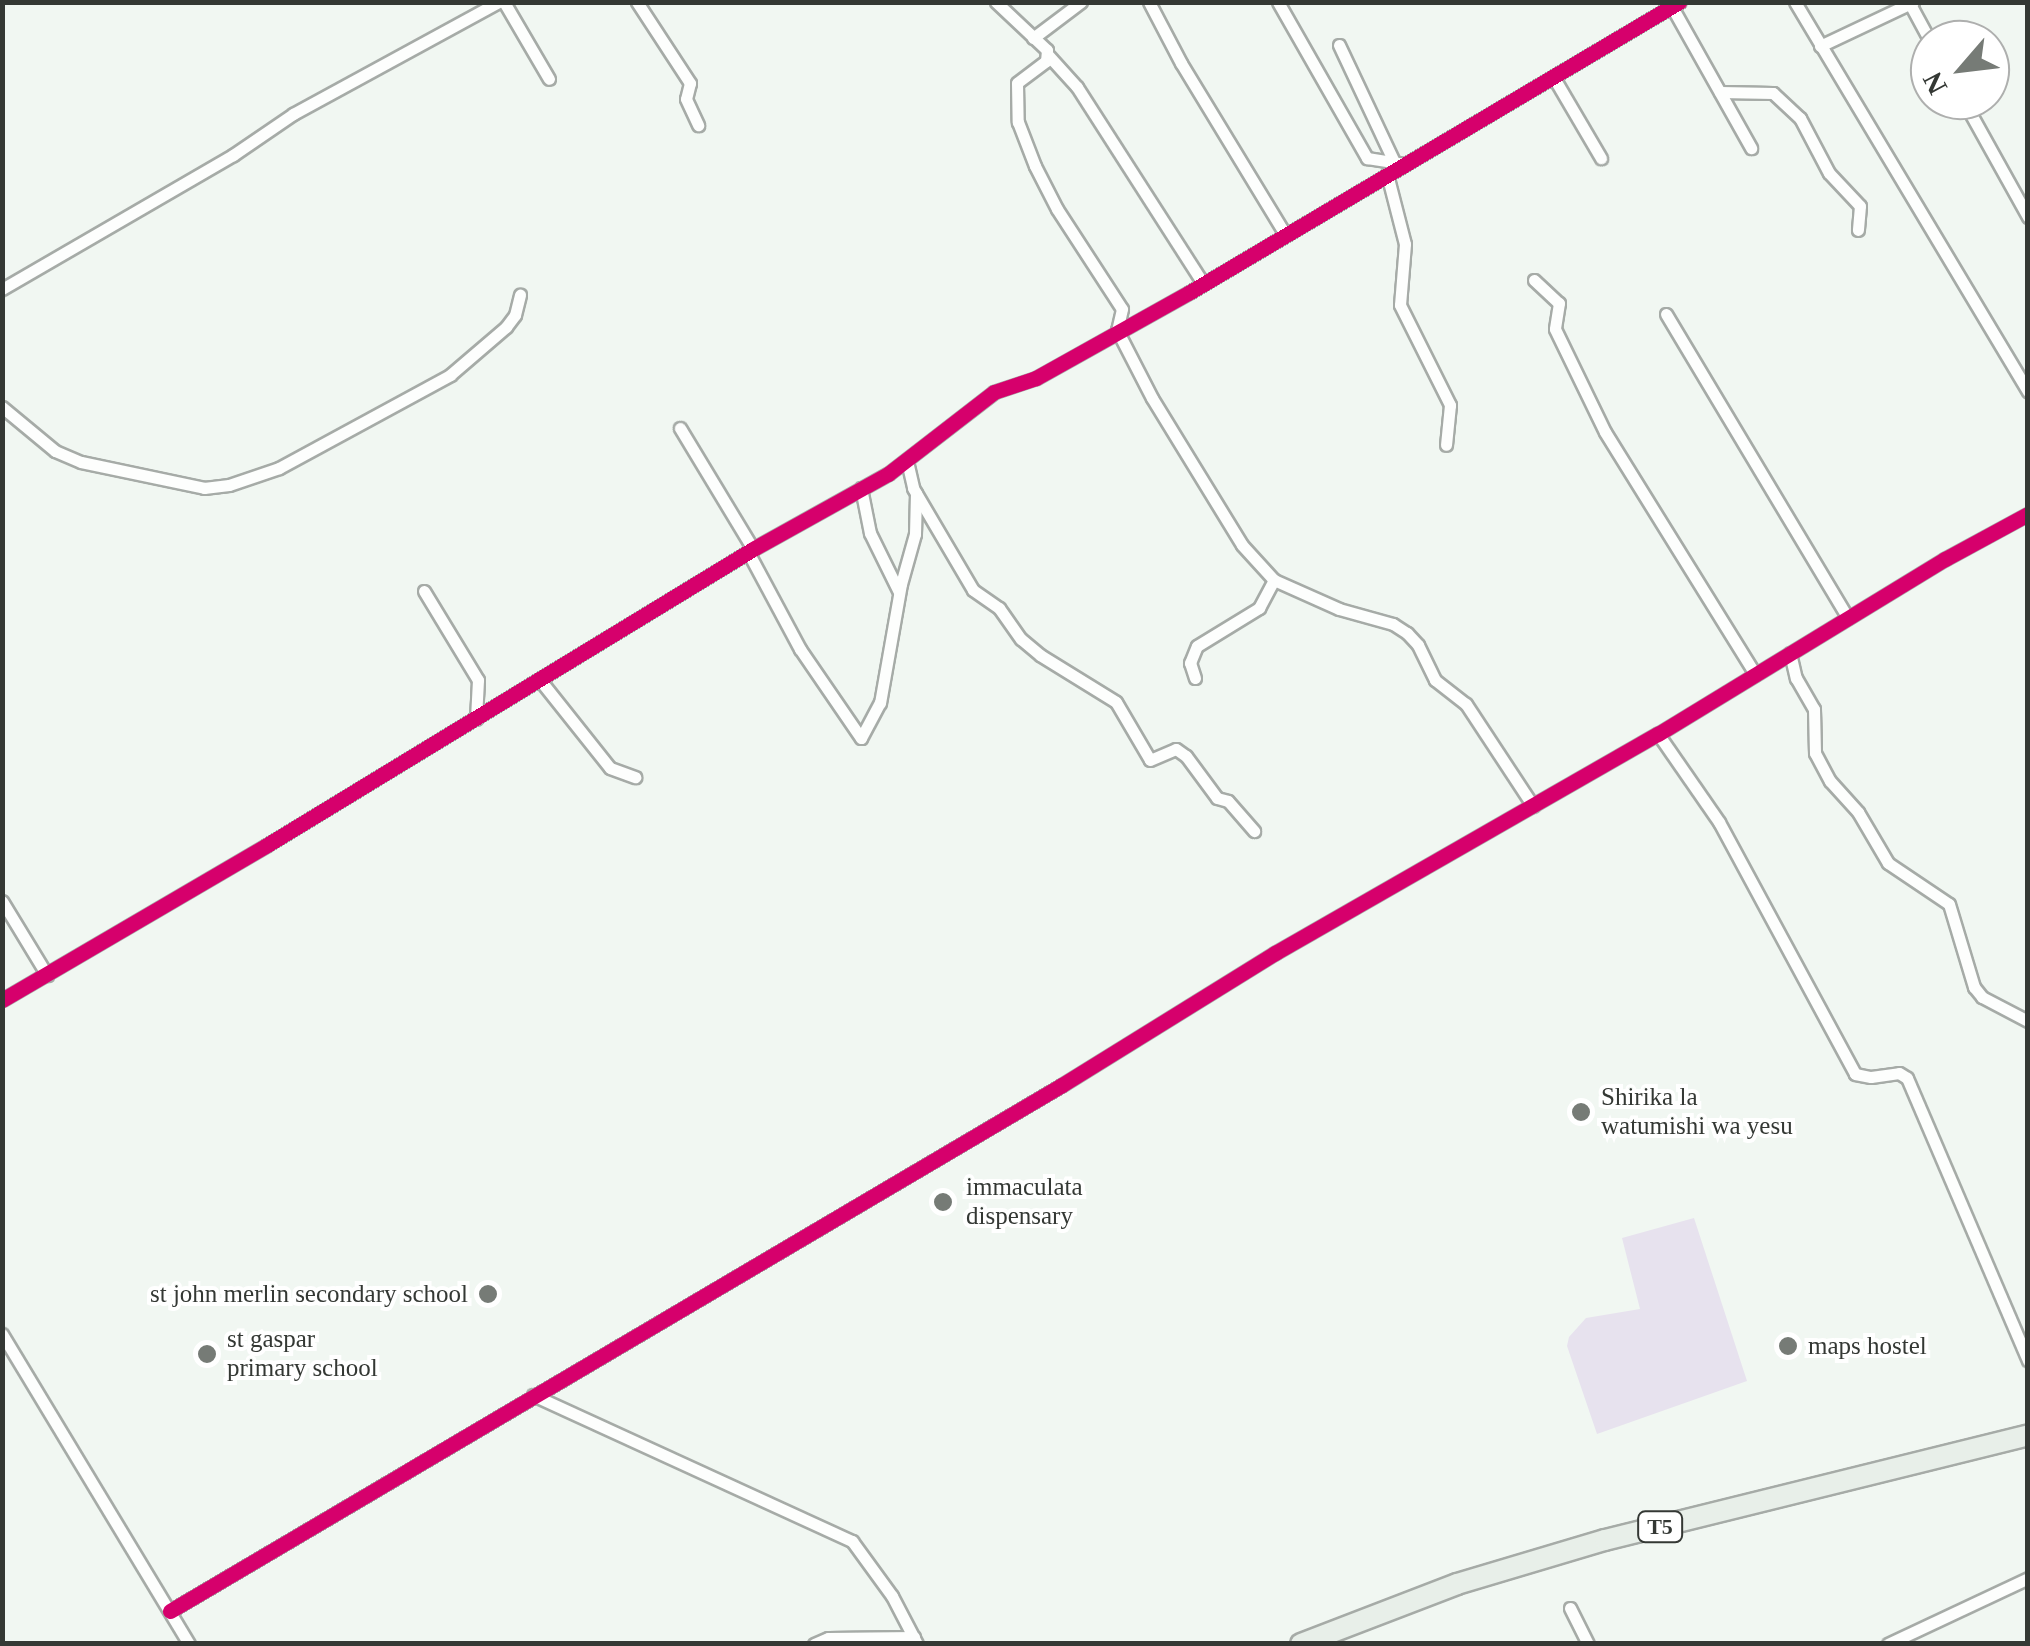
<!DOCTYPE html>
<style>
body{margin:0}
#map{position:relative;width:2030px;height:1646px;overflow:hidden;background:#f1f7f2;font-family:Georgia,serif}
div>[style]{position:absolute}
.green>*{inset:0;background:#e7e2ee}
.roads{filter:drop-shadow(2px 0 #a6aba7) drop-shadow(-2px 0 #a6aba7) drop-shadow(0 2px #a6aba7) drop-shadow(0 -2px #a6aba7)}
.minor>*{height:11px;margin:-5.5px;padding:0 5.5px;transform-origin:5.5px;border-radius:5.5px;background:#fdfefd}
.trunk>*{height:20px;margin:-10px;padding:0 10px;transform-origin:10px;border-radius:10px;background:#e8efe9}
.cycleway>*{height:15px;margin:-7.5px;padding:0 7.5px;transform-origin:7.5px;border-radius:7.5px;background:#d6006c}
.dots>*{width:28px;height:28px;translate:-50% -50%;box-sizing:border-box;border:5px solid #fff;border-radius:50%}
span{translate:-50% -50%;white-space:nowrap;text-align:center;line-height:1.15;-webkit-text-stroke:8px #fff;paint-order:stroke}
.shield-label span{padding:2px 8px;background:#fff;border:2px solid;border-radius:8px;-webkit-text-stroke-width:0}
.shield-label{font-size:22px;color:#343834;font-weight:700}
.poi-label{font-size:25px;color:#343834}
.left{translate:0 -50%;text-align:left}
.right{translate:-100% -50%;text-align:right}
.frame{position:absolute;inset:0;border:5px solid #343834;pointer-events:none}
.north{position:absolute;left:1910px;top:20px;width:100px;height:100px;box-sizing:border-box;background:#fff;border:2px solid #aeafae;border-radius:50%;rotate:242deg;font-size:28px;font-weight:700;line-height:40px;text-align:center;color:#343834}
.north::after{content:'';display:block;margin:auto;width:35px;height:45px;background:#767b76;clip-path:polygon(50% 0,100% 100%,50% 72%,0 100%)}
</style>
<div id="map">
<div class="green">
<div style="clip-path:polygon(1694px 1218px,1747px 1381px,1597px 1434px,1567px 1346px,1569px 1337px,1586px 1318px,1640px 1309px,1622px 1238px)"></div>
</div>
<div class="roads">
<div class="minor">
<div style="left:504px;top:2px;width:89px;rotate:59.7deg"></div>
<div style="left:637px;top:2px;width:97px;rotate:56.8deg"></div>
<div style="left:690px;top:83px;width:16px;rotate:104deg"></div>
<div style="left:686px;top:99px;width:29px;rotate:65deg"></div>
<div style="left:996px;top:2px;width:70px;rotate:43.3deg"></div>
<div style="left:1047px;top:50px;width:11px;rotate:95deg"></div>
<div style="left:1046px;top:61px;width:36px;rotate:143deg"></div>
<div style="left:1017px;top:83px;width:39px;rotate:89deg"></div>
<div style="left:1018px;top:122px;width:47px;rotate:68.9deg"></div>
<div style="left:1035px;top:166px;width:48px;rotate:62.9deg"></div>
<div style="left:1057px;top:209px;width:119px;rotate:57deg"></div>
<div style="left:1122px;top:309px;width:22px;rotate:103deg"></div>
<div style="left:1117px;top:330px;width:76px;rotate:62.8deg"></div>
<div style="left:1152px;top:398px;width:172px;rotate:58.5deg"></div>
<div style="left:1242px;top:545px;width:47px;rotate:47.6deg"></div>
<div style="left:1274px;top:580px;width:71px;rotate:24deg"></div>
<div style="left:1339px;top:609px;width:56px;rotate:15.5deg"></div>
<div style="left:1393px;top:624px;width:17px;rotate:33deg"></div>
<div style="left:1407px;top:633px;width:16px;rotate:47deg"></div>
<div style="left:1418px;top:645px;width:39px;rotate:64deg"></div>
<div style="left:1435px;top:680px;width:39px;rotate:38deg"></div>
<div style="left:1466px;top:704px;width:122px;rotate:56.7deg"></div>
<div style="left:1149px;top:2px;width:69px;rotate:62.3deg"></div>
<div style="left:1181px;top:63px;width:200px;rotate:58.7deg"></div>
<div style="left:1278px;top:2px;width:180px;rotate:60.3deg"></div>
<div style="left:1367px;top:158px;width:36px;rotate:9deg"></div>
<div style="left:1795px;top:2px;width:454px;rotate:59.1deg"></div>
<div style="left:1910px;top:4px;width:42px;rotate:61.6deg"></div>
<div style="left:1672px;top:7px;width:162px;rotate:60.7deg"></div>
<div style="left:1033px;top:38px;width:60px;rotate:-36.9deg"></div>
<div style="left:1339px;top:45px;width:127px;rotate:64.8deg"></div>
<div style="left:1820px;top:46px;width:103px;rotate:-25.3deg"></div>
<div style="left:1048px;top:55px;width:43px;rotate:47.8deg"></div>
<div style="left:1077px;top:87px;width:233px;rotate:57.3deg"></div>
<div style="left:1554px;top:78px;width:93px;rotate:59.6deg"></div>
<div style="left:1720px;top:92px;width:53px;rotate:1.1deg"></div>
<div style="left:1773px;top:93px;width:37px;rotate:43deg"></div>
<div style="left:1800px;top:118px;width:62px;rotate:62.2deg"></div>
<div style="left:1829px;top:173px;width:45px;rotate:46.8deg"></div>
<div style="left:1860px;top:206px;width:24px;rotate:95deg"></div>
<div style="left:1963px;top:100px;width:134px;rotate:60.9deg"></div>
<div style="left:1387px;top:174px;width:72px;rotate:75.6deg"></div>
<div style="left:1405px;top:244px;width:61px;rotate:94.7deg"></div>
<div style="left:1400px;top:305px;width:112px;rotate:63.4deg"></div>
<div style="left:1450px;top:405px;width:40px;rotate:95.7deg"></div>
<div style="left:1534px;top:280px;width:34px;rotate:43deg"></div>
<div style="left:1559px;top:303px;width:26px;rotate:99deg"></div>
<div style="left:1555px;top:329px;width:114px;rotate:64.1deg"></div>
<div style="left:1605px;top:432px;width:285px;rotate:58.2deg"></div>
<div style="left:2px;top:289px;width:267px;rotate:-30.1deg"></div>
<div style="left:233px;top:155px;width:73px;rotate:-34.3deg"></div>
<div style="left:293px;top:114px;width:234px;rotate:-28.6deg"></div>
<div style="left:1666px;top:314px;width:354px;rotate:59.1deg"></div>
<div style="left:2px;top:407px;width:69px;rotate:39.7deg"></div>
<div style="left:55px;top:451px;width:28px;rotate:23deg"></div>
<div style="left:81px;top:462px;width:126px;rotate:11.9deg"></div>
<div style="left:204px;top:488px;width:25px;rotate:-7deg"></div>
<div style="left:229px;top:485px;width:53px;rotate:-18.8deg"></div>
<div style="left:279px;top:468px;width:195px;rotate:-28.5deg"></div>
<div style="left:450px;top:375px;width:74px;rotate:-40.6deg"></div>
<div style="left:506px;top:327px;width:15px;rotate:-53deg"></div>
<div style="left:515px;top:315px;width:21px;rotate:-76deg"></div>
<div style="left:680px;top:428px;width:141px;rotate:58.9deg"></div>
<div style="left:907px;top:461px;width:28px;rotate:77deg"></div>
<div style="left:913px;top:488px;width:118px;rotate:59.5deg"></div>
<div style="left:973px;top:590px;width:32px;rotate:35deg"></div>
<div style="left:999px;top:608px;width:38px;rotate:55deg"></div>
<div style="left:1021px;top:639px;width:25px;rotate:40deg"></div>
<div style="left:1040px;top:655px;width:89px;rotate:31.7deg"></div>
<div style="left:1116px;top:702px;width:67px;rotate:59.6deg"></div>
<div style="left:1150px;top:760px;width:28px;rotate:-23deg"></div>
<div style="left:1176px;top:749px;width:12px;rotate:35deg"></div>
<div style="left:1186px;top:756px;width:52px;rotate:53.6deg"></div>
<div style="left:1217px;top:798px;width:11px;rotate:15deg"></div>
<div style="left:1228px;top:801px;width:40px;rotate:49deg"></div>
<div style="left:861px;top:488px;width:46px;rotate:78.7deg"></div>
<div style="left:870px;top:533px;width:66px;rotate:63.8deg"></div>
<div style="left:748px;top:552px;width:110px;rotate:61.8deg"></div>
<div style="left:800px;top:649px;width:108px;rotate:55.6deg"></div>
<div style="left:861px;top:738px;width:40px;rotate:-62deg"></div>
<div style="left:880px;top:703px;width:121px;rotate:-80deg"></div>
<div style="left:901px;top:584px;width:52px;rotate:-74.4deg"></div>
<div style="left:915px;top:534px;width:41px;rotate:-88.6deg"></div>
<div style="left:424px;top:591px;width:104px;rotate:58.8deg"></div>
<div style="left:478px;top:680px;width:39px;rotate:93deg"></div>
<div style="left:1790px;top:653px;width:26px;rotate:77deg"></div>
<div style="left:1796px;top:678px;width:36px;rotate:60deg"></div>
<div style="left:1814px;top:709px;width:44px;rotate:88.7deg"></div>
<div style="left:1815px;top:753px;width:32px;rotate:62deg"></div>
<div style="left:1830px;top:781px;width:42px;rotate:47.9deg"></div>
<div style="left:1858px;top:812px;width:59px;rotate:59.5deg"></div>
<div style="left:1888px;top:863px;width:73px;rotate:33.9deg"></div>
<div style="left:1949px;top:904px;width:87px;rotate:73.2deg"></div>
<div style="left:1974px;top:987px;width:13px;rotate:51deg"></div>
<div style="left:1982px;top:997px;width:52px;rotate:27.6deg"></div>
<div style="left:1195px;top:678px;width:16px;rotate:-108deg"></div>
<div style="left:1190px;top:663px;width:18px;rotate:-68deg"></div>
<div style="left:1197px;top:646px;width:73px;rotate:-31.5deg"></div>
<div style="left:1259px;top:608px;width:32px;rotate:-62deg"></div>
<div style="left:540px;top:680px;width:112px;rotate:51.5deg"></div>
<div style="left:610px;top:768px;width:27px;rotate:20deg"></div>
<div style="left:1658px;top:734px;width:107px;rotate:55.3deg"></div>
<div style="left:1719px;top:822px;width:286px;rotate:61.6deg"></div>
<div style="left:1855px;top:1074px;width:16px;rotate:11deg"></div>
<div style="left:1871px;top:1077px;width:28px;rotate:-8deg"></div>
<div style="left:1899px;top:1073px;width:9px;rotate:32deg"></div>
<div style="left:1907px;top:1078px;width:307px;rotate:66.8deg"></div>
<div style="left:2px;top:901px;width:87px;rotate:58.7deg"></div>
<div style="left:2px;top:1000px;width:307px;rotate:-30.3deg"></div>
<div style="left:267px;top:845px;width:569px;rotate:-31.34deg"></div>
<div style="left:753px;top:549px;width:154px;rotate:-29.1deg"></div>
<div style="left:888px;top:474px;width:134px;rotate:-37.7deg"></div>
<div style="left:994px;top:392px;width:44px;rotate:-18.4deg"></div>
<div style="left:1036px;top:378px;width:176px;rotate:-29.2deg"></div>
<div style="left:1190px;top:292px;width:569px;rotate:-30.67deg"></div>
<div style="left:2px;top:1334px;width:362px;rotate:58.9deg"></div>
<div style="left:533px;top:1395px;width:351px;rotate:24.6deg"></div>
<div style="left:852px;top:1541px;width:68px;rotate:54deg"></div>
<div style="left:892px;top:1596px;width:54px;rotate:62.5deg"></div>
<div style="left:1570px;top:1608px;width:40px;rotate:63.4deg"></div>
<div style="left:170px;top:1611px;width:1036px;rotate:-30.53deg"></div>
<div style="left:1062px;top:1085px;width:251px;rotate:-31.8deg"></div>
<div style="left:1275px;top:953px;width:441px;rotate:-29.8deg"></div>
<div style="left:1658px;top:734px;width:336px;rotate:-31.4deg"></div>
<div style="left:1945px;top:559px;width:94px;rotate:-28.5deg"></div>
<div style="left:814px;top:1644px;width:15px;rotate:-23deg"></div>
<div style="left:828px;top:1638px;width:86px;rotate:-0.7deg"></div>
<div style="left:1888px;top:1644px;width:155px;rotate:-25.2deg"></div>
</div>
<div class="trunk">
<div style="left:1301px;top:1644px;width:167px;rotate:-21deg"></div>
<div style="left:1457px;top:1584px;width:154px;rotate:-16.6deg"></div>
<div style="left:1605px;top:1540px;width:436px;rotate:-13.9deg"></div>
</div>
</div>
<div class="cycleway">
<div style="left:2px;top:1000px;width:307px;rotate:-30.3deg"></div>
<div style="left:267px;top:845px;width:569px;rotate:-31.34deg"></div>
<div style="left:753px;top:549px;width:154px;rotate:-29.1deg"></div>
<div style="left:888px;top:474px;width:134px;rotate:-37.7deg"></div>
<div style="left:994px;top:392px;width:44px;rotate:-18.4deg"></div>
<div style="left:1036px;top:378px;width:176px;rotate:-29.2deg"></div>
<div style="left:1190px;top:292px;width:569px;rotate:-30.67deg"></div>
<div style="left:170px;top:1611px;width:1036px;rotate:-30.53deg"></div>
<div style="left:1062px;top:1085px;width:251px;rotate:-31.8deg"></div>
<div style="left:1275px;top:953px;width:441px;rotate:-29.8deg"></div>
<div style="left:1658px;top:734px;width:336px;rotate:-31.4deg"></div>
<div style="left:1945px;top:559px;width:94px;rotate:-28.5deg"></div>
</div>
<div class="dots">
<div style="left:1581px;top:1112px;background:#767b76"></div>
<div style="left:943px;top:1202px;background:#767b76"></div>
<div style="left:488px;top:1294px;background:#767b76"></div>
<div style="left:1788px;top:1346px;background:#767b76"></div>
<div style="left:207px;top:1354px;background:#767b76"></div>
</div>
<div class="shield-label">
<span style="left:1660px;top:1527px">T5</span>
</div>
<div class="poi-label">
<span class="left" style="left:1601px;top:1112px">Shirika la<br>watumishi wa yesu</span>
<span class="left" style="left:966px;top:1202px">immaculata<br>dispensary</span>
<span class="right" style="left:468px;top:1294px">st john merlin secondary school</span>
<span class="left" style="left:227px;top:1354px">st gaspar<br>primary school</span>
<span class="left" style="left:1808px;top:1346px">maps hostel</span>
</div>
<div class="frame"></div>
<div class="north">N</div>
</div>
